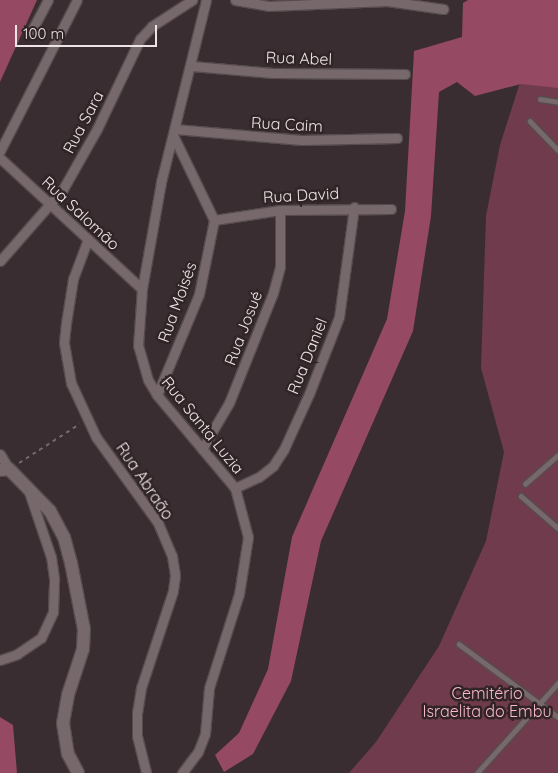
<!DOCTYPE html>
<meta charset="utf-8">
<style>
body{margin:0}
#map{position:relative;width:558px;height:773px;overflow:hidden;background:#3a2d31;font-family:Quicksand,sans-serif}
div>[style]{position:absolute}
.green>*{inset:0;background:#703c4d}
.forest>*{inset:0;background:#954963}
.path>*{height:2px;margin-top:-1px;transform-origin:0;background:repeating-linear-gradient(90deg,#75696c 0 4px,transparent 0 8px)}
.roads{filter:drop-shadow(1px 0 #564c4e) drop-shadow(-1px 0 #564c4e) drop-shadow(0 1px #564c4e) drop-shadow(0 -1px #564c4e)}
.service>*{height:4.5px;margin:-2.25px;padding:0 2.25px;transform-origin:2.25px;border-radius:2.25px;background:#77686c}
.minor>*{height:9px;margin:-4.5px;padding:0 4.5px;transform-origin:4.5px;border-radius:4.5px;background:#77686c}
.secondary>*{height:12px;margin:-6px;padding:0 6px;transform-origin:6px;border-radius:6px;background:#77686c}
span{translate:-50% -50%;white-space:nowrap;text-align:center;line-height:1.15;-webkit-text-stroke:5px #302427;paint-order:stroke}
.street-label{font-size:16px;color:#ede4e6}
.park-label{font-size:16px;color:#fbb8cb}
.scale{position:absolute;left:15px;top:25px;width:142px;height:22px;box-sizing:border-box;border:2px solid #ede4e6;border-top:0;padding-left:6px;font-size:15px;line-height:18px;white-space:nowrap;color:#ede4e6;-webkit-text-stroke:4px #302427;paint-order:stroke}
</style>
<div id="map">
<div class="green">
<div style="clip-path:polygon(524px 70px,558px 76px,558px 773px,349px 773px,376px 742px,439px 646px,486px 541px,504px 452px,481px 368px,486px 216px,500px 145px)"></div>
</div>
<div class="forest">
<div style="clip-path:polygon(0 0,37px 0,0 82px)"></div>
<div style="clip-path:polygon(468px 0,558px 0,558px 88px,521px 84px,475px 96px,457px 82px,439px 92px,431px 216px,413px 331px,321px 541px,291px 681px,253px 754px,224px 772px,215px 755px,239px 733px,268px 669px,292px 537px,387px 319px,405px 211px,414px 51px,462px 37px,463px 3px)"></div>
<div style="clip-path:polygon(0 717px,13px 725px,17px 773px,0 773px)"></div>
</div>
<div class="path">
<div style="left:19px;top:463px;width:72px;rotate:-32.6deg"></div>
</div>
<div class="roads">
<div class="service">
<div style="left:540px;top:99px;width:18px;rotate:9deg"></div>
<div style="left:530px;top:121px;width:40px;rotate:46deg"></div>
<div style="left:525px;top:484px;width:44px;rotate:-41.3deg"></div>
<div style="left:521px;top:496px;width:49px;rotate:40.9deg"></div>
<div style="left:459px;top:644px;width:123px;rotate:36.4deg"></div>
<div style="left:477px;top:773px;width:121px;rotate:-48deg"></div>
</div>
<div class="minor">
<div style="left:235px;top:0;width:34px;rotate:10deg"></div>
<div style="left:268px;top:6px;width:119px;rotate:-2.4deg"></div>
<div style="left:387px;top:1px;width:57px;rotate:8.1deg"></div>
<div style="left:32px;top:30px;width:34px;rotate:-62deg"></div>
<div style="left:192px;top:66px;width:81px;rotate:4.9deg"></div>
<div style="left:273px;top:73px;width:132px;rotate:0.4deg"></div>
<div style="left:175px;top:129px;width:127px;rotate:5deg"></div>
<div style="left:302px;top:140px;width:95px;rotate:-1.2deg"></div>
<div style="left:0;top:151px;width:169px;rotate:-63deg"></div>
<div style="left:0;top:158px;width:193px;rotate:42.7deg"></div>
<div style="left:214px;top:220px;width:67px;rotate:-8.6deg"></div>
<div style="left:280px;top:210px;width:111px;rotate:-0.5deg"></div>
<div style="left:88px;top:239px;width:43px;rotate:110.6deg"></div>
<div style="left:73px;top:279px;width:45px;rotate:99deg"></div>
<div style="left:66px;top:323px;width:20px;rotate:96deg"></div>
<div style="left:64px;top:343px;width:41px;rotate:80.1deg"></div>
<div style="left:71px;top:383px;width:60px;rotate:65.2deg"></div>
<div style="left:96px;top:437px;width:106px;rotate:54.2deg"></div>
<div style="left:158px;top:523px;width:36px;rotate:67deg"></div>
<div style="left:172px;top:556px;width:20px;rotate:81deg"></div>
<div style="left:175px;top:576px;width:15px;rotate:98deg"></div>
<div style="left:173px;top:591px;width:102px;rotate:108.3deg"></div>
<div style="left:141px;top:688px;width:24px;rotate:99deg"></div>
<div style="left:137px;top:712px;width:24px;rotate:90deg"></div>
<div style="left:137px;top:736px;width:38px;rotate:76deg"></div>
<div style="left:0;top:261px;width:96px;rotate:-48.8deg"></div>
<div style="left:63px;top:189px;width:69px;rotate:-60.5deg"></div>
<div style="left:97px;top:129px;width:100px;rotate:-64.5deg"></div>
<div style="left:140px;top:39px;width:18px;rotate:-47deg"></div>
<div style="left:152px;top:26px;width:48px;rotate:-33deg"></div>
<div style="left:157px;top:395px;width:109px;rotate:-67.4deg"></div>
<div style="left:199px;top:294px;width:76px;rotate:-78.5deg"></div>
<div style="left:214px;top:220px;width:94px;rotate:-115.8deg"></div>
<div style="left:202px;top:449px;width:53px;rotate:-59.6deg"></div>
<div style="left:229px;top:403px;width:118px;rotate:-68.2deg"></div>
<div style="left:273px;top:293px;width:27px;rotate:-75deg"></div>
<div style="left:280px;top:267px;width:57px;rotate:-90deg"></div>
<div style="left:0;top:454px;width:17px;rotate:59deg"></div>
<div style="left:235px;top:488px;width:26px;rotate:-25deg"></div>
<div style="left:259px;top:477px;width:18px;rotate:-38deg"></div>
<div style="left:273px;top:466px;width:20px;rotate:-57deg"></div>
<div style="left:284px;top:449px;width:60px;rotate:-65.6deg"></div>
<div style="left:309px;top:394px;width:83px;rotate:-68.7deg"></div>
<div style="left:339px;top:317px;width:111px;rotate:-82.2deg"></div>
<div style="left:0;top:660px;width:18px;rotate:-19deg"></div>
<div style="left:17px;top:654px;width:29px;rotate:-34deg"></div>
<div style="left:41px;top:638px;width:29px;rotate:-65deg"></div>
<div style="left:53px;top:612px;width:34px;rotate:-88deg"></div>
<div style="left:54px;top:578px;width:21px;rotate:-98deg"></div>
<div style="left:51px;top:557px;width:69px;rotate:-108.7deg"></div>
<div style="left:182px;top:773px;width:26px;rotate:-53deg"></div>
<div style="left:198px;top:752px;width:19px;rotate:-69deg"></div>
<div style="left:205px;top:734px;width:46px;rotate:-85deg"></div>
<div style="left:209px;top:688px;width:99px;rotate:-72.3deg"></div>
<div style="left:239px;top:594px;width:58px;rotate:-81deg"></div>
<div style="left:248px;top:537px;width:51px;rotate:-104.9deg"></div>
<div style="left:235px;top:488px;width:121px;rotate:-130deg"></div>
<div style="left:157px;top:395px;width:17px;rotate:-121deg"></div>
<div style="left:148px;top:380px;width:35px;rotate:-106deg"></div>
<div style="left:138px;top:346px;width:57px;rotate:-86deg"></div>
<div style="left:142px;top:289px;width:109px;rotate:-79.9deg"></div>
<div style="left:161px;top:182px;width:187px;rotate:-76.1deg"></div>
</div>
<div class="secondary">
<div style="left:0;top:470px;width:9px;rotate:-6deg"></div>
<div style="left:9px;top:469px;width:59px;rotate:45.7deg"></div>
<div style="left:50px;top:511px;width:30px;rotate:62deg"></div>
<div style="left:64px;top:537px;width:27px;rotate:75deg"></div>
<div style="left:71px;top:563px;width:67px;rotate:78.9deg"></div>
<div style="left:84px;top:629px;width:20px;rotate:93deg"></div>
<div style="left:83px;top:649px;width:48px;rotate:108.1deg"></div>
<div style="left:68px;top:695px;width:28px;rotate:100deg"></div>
<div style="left:63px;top:723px;width:31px;rotate:81deg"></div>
<div style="left:68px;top:754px;width:21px;rotate:62deg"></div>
</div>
</div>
<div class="street-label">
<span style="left:299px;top:58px;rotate:2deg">Rua Abel</span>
<span style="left:83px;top:122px;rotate:-62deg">Rua Sara</span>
<span style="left:287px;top:124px;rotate:3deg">Rua Caim</span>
<span style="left:301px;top:195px;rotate:-3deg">Rua David</span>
<span style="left:81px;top:213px;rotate:43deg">Rua Salomão</span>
<span style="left:177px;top:302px;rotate:-70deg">Rua Moisés</span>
<span style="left:243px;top:328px;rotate:-69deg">Rua Josué</span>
<span style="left:307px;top:356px;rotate:-68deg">Rua Daniel</span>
<span style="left:203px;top:425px;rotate:51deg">Rua Santa Luzia</span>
<span style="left:145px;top:481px;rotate:56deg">Rua Abraão</span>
</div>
<div class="park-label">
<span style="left:487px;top:702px">Cemitério<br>Israelita do Embu</span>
</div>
<div class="scale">100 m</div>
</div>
